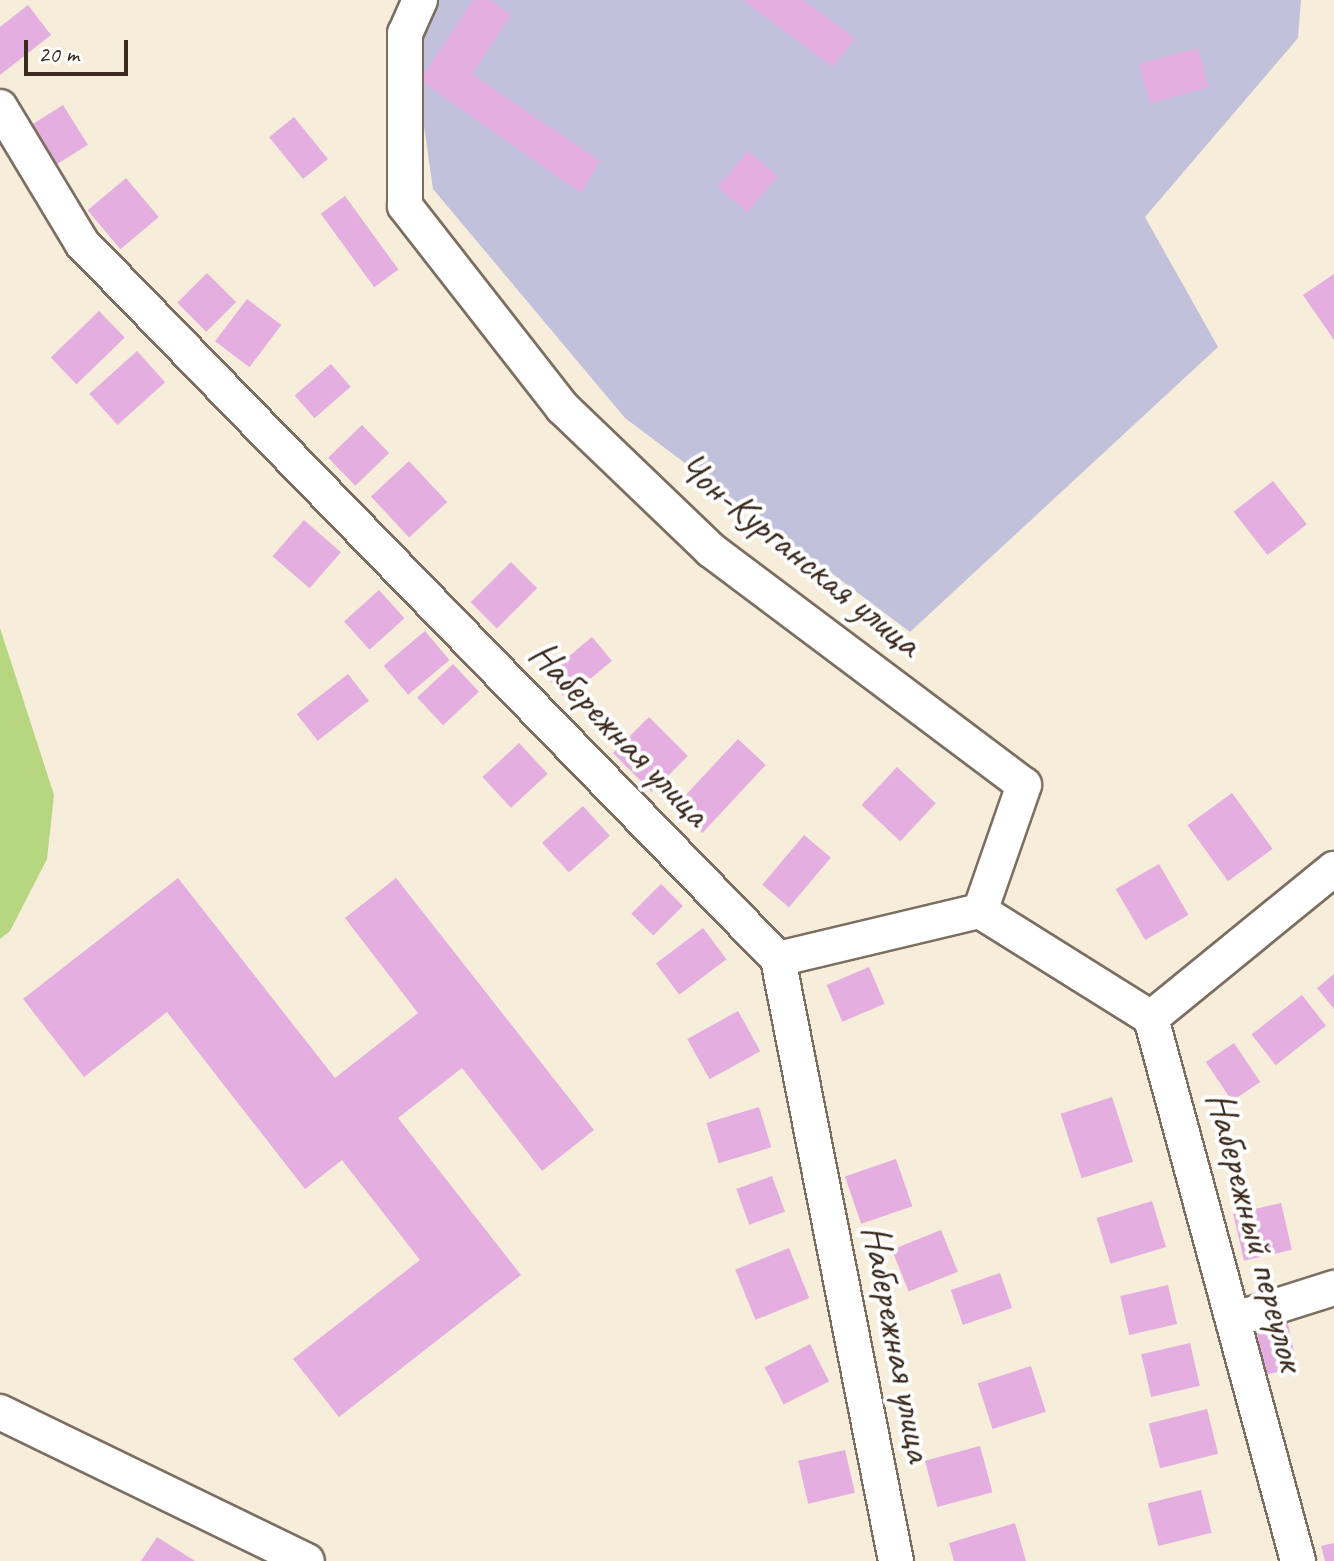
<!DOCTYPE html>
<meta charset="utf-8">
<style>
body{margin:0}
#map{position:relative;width:1334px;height:1561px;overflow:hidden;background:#f6eddb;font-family:Caveat,sans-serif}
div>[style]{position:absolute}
.industrial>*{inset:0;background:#c2c1dc}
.green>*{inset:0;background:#b6d77f}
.building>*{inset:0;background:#e4aee0;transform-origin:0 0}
.roads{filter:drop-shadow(2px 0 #7c6e60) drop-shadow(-2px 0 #7c6e60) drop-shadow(0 2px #7c6e60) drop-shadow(0 -2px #7c6e60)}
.minor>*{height:34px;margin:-17px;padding:0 17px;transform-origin:17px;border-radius:17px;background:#fff}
span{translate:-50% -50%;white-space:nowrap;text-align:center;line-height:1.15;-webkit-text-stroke:8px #fff;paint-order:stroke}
.street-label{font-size:40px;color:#3b2a1e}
.scale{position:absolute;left:24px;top:40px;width:104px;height:36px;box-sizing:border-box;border:4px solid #3b2a1e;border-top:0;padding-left:10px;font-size:24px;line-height:28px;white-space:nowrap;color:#3b2a1e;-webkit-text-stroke:6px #fff;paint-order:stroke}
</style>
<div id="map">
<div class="industrial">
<div style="clip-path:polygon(437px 0,1301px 0,1298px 38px,1145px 217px,1218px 347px,910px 632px,625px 418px,433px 189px,415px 63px)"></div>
</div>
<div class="green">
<div style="clip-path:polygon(0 628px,54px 795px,47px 859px,10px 931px,0 939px)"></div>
</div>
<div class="building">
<div style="clip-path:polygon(473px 0,491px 0,511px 15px,472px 74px,600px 161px,581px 193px,420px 80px)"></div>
<div style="clip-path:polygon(743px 0,803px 0,855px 38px,833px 67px)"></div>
<div style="clip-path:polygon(28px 5px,51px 35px,0 75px,0 27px)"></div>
<div style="left:1198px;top:48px;width:41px;height:61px;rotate:75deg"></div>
<div style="left:63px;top:105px;width:47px;height:46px;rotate:58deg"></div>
<div style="left:294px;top:117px;width:54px;height:32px;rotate:51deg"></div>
<div style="left:748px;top:151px;width:39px;height:47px;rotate:40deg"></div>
<div style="left:126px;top:178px;width:51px;height:50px;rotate:50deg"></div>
<div style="left:345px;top:196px;width:91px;height:30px;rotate:54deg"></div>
<div style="left:207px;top:273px;width:41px;height:42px;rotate:45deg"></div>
<div style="clip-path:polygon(1334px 274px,1334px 340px,1303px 295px)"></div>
<div style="left:247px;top:299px;width:43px;height:53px;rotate:37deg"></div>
<div style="left:99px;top:311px;width:37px;height:67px;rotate:46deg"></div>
<div style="left:137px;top:351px;width:42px;height:64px;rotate:48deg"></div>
<div style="left:331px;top:364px;width:30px;height:48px;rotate:49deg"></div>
<div style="left:362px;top:425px;width:39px;height:47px;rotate:46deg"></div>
<div style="left:409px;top:461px;width:56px;height:52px;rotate:47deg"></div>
<div style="left:1273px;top:481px;width:55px;height:50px;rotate:52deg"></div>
<div style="left:304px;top:520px;width:49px;height:48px;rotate:41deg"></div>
<div style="left:511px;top:562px;width:37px;height:57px;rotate:45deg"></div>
<div style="left:379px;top:590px;width:38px;height:47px;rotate:48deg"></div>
<div style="left:425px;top:631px;width:38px;height:54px;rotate:50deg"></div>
<div style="left:592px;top:637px;width:31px;height:60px;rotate:50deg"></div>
<div style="left:453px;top:664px;width:38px;height:49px;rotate:47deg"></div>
<div style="left:348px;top:674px;width:34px;height:65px;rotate:52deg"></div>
<div style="left:649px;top:717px;width:55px;height:51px;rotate:45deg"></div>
<div style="left:738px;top:739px;width:38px;height:93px;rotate:43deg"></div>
<div style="left:519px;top:743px;width:42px;height:50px;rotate:47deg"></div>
<div style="left:897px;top:767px;width:53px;height:52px;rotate:43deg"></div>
<div style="left:1232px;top:793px;width:69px;height:55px;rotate:54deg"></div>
<div style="left:583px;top:806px;width:40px;height:55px;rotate:48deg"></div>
<div style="left:804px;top:835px;width:35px;height:65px;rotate:40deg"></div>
<div style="left:1159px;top:864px;width:59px;height:50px;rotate:60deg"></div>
<div style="clip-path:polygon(178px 878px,335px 1078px,418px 1013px,345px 918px,396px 878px,594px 1130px,542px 1171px,462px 1068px,398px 1118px,521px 1275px,339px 1417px,293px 1359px,420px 1260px,342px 1160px,305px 1189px,167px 1012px,84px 1077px,23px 999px)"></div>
<div style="left:661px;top:884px;width:31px;height:42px;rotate:45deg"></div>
<div style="left:703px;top:928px;width:39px;height:59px;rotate:53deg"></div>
<div style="left:869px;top:967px;width:40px;height:46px;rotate:67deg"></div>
<div style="clip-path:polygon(1334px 974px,1334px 1009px,1317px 988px)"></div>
<div style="left:1302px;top:995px;width:39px;height:64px;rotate:52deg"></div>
<div style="left:738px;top:1011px;width:46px;height:58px;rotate:61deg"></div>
<div style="left:1234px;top:1043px;width:47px;height:34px;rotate:56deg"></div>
<div style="left:1112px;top:1097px;width:68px;height:54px;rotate:72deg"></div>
<div style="left:759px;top:1107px;width:42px;height:55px;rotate:73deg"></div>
<div style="left:896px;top:1159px;width:50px;height:54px;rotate:71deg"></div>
<div style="left:772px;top:1176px;width:38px;height:38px;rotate:70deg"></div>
<div style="left:1152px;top:1201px;width:48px;height:58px;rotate:73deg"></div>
<div style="left:1281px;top:1203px;width:48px;height:49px;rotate:77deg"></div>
<div style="left:941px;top:1230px;width:45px;height:53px;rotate:68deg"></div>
<div style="left:789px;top:1248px;width:54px;height:58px;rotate:68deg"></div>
<div style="left:1000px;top:1273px;width:37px;height:52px;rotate:71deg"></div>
<div style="left:1168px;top:1285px;width:40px;height:49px;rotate:77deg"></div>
<div style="left:1287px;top:1319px;width:50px;height:38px;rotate:78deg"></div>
<div style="left:1190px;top:1343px;width:44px;height:50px;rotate:77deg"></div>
<div style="left:810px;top:1344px;width:42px;height:51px;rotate:63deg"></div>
<div style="left:1031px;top:1366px;width:48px;height:56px;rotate:72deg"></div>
<div style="left:1207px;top:1409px;width:46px;height:60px;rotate:76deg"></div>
<div style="left:980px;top:1446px;width:48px;height:57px;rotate:75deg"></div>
<div style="left:845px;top:1450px;width:44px;height:48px;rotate:77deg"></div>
<div style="left:1201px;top:1490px;width:44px;height:55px;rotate:76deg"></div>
<div style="clip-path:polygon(1015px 1523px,1026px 1561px,954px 1561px,949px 1543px)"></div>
<div style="clip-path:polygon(157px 1537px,195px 1561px,141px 1561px)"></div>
<div style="clip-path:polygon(1334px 1543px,1334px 1561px,1325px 1561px,1321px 1546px)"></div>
</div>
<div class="roads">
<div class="minor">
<div style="left:420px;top:0;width:36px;rotate:114deg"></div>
<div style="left:405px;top:33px;width:173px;rotate:90deg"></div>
<div style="left:405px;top:206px;width:256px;rotate:52deg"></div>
<div style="left:563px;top:408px;width:205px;rotate:43.8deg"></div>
<div style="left:711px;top:550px;width:391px;rotate:36.9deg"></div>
<div style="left:1024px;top:785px;width:133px;rotate:109.2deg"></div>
<div style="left:0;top:107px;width:159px;rotate:58.9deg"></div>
<div style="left:82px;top:243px;width:999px;rotate:45.81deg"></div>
<div style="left:778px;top:959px;width:613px;rotate:78.91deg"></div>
<div style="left:778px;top:959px;width:208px;rotate:-13.4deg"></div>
<div style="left:980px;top:911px;width:202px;rotate:32deg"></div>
<div style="left:1151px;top:1018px;width:236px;rotate:-39.2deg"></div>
<div style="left:1151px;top:1018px;width:563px;rotate:74.85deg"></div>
<div style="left:1236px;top:1319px;width:103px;rotate:-17.6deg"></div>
<div style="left:0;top:1412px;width:341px;rotate:25.9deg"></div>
</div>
</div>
<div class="street-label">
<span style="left:800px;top:554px;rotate:39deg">Чон-Курганская улица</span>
<span style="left:620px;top:733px;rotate:46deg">Набережная улица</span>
<span style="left:1256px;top:1231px;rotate:75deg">Набережный переулок</span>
<span style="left:898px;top:1343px;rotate:79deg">Набережная улица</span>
</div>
<div class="scale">20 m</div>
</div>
